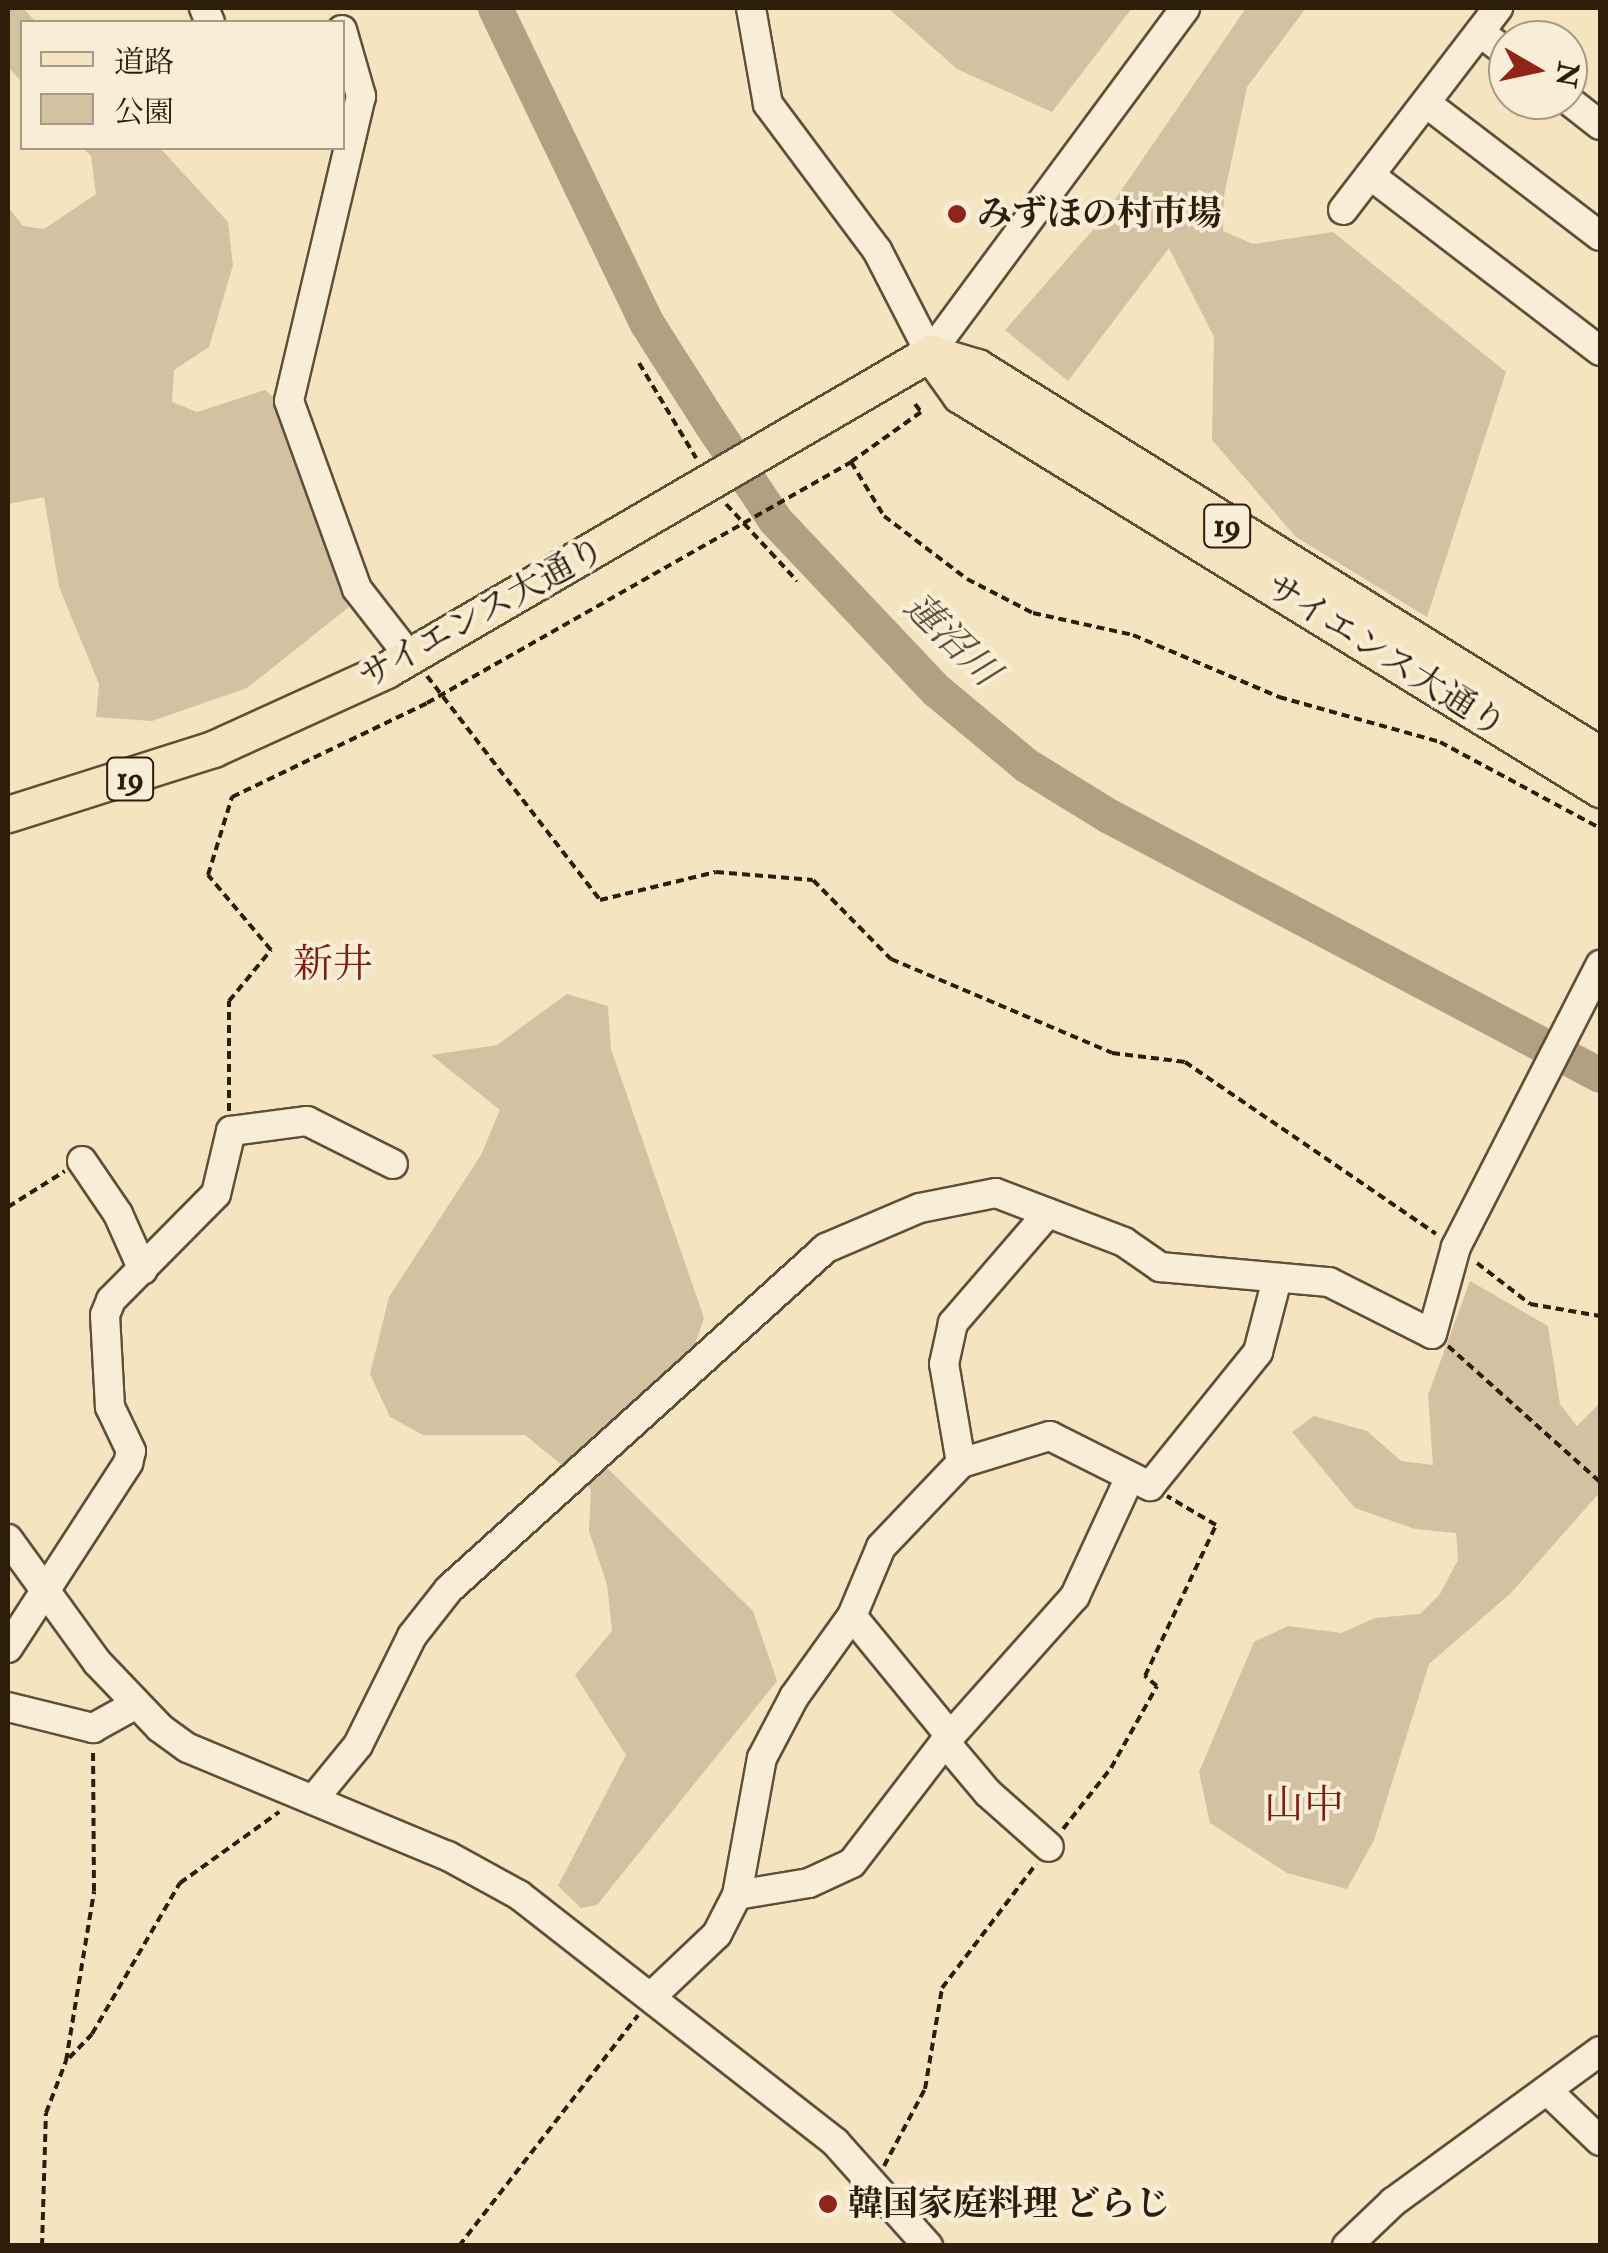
<!DOCTYPE html>
<meta charset="utf-8">
<style>
body{margin:0}
#map{position:relative;width:1608px;height:2253px;overflow:hidden;background:#f4e4c0;font-family:"IM FELL Double Pica","Noto Serif JP",serif}
div>[style]{position:absolute}
.green>*{inset:0;background:#d2c2a1}
.river>*{height:35px;margin:-17.5px;padding:0 17.5px;transform-origin:17.5px;border-radius:17.5px;background:#b1a082}
.path>*{height:4px;margin-top:-2px;transform-origin:0;background:repeating-linear-gradient(90deg,#2e1d0a 0 8px,transparent 0 13px)}
.roads{filter:drop-shadow(2px 0 #604f38) drop-shadow(-2px 0 #604f38) drop-shadow(0 2px #604f38) drop-shadow(0 -2px #604f38)}
.minor>*{height:28px;margin:-14px;padding:0 14px;transform-origin:14px;border-radius:14px;background:#f8edd6}
.major>*{height:35px;margin:-17.5px;padding:0 17.5px;transform-origin:17.5px;border-radius:17.5px;background:#f4e4c0}
.dots>*{width:28px;height:28px;translate:-50% -50%;box-sizing:border-box;border:5px solid #f8edd6;border-radius:50%}
span{translate:-50% -50%;white-space:nowrap;text-align:center;line-height:1.15;-webkit-text-stroke:8px #f8edd6;paint-order:stroke}
.shield-label span{padding:2px 8px;background:#f8edd6;border:2px solid;border-radius:8px;-webkit-text-stroke-width:0}
.shield-label{font-size:32px;color:#2e1d0a;font-weight:700}
.poi-label{font-size:35px;color:#2e1d0a;font-weight:700}
.left{translate:0 -50%;text-align:left}
.street-label{font-size:35px;color:#2e1d0a}
.water-label{font-size:38px;color:#62513a;font-style:italic}
.quarter-label{font-size:40px;color:#7a1f14}
.frame{position:absolute;inset:0;border:10px solid #2e1d0a;pointer-events:none}
.legend{position:absolute;left:20px;top:20px;width:325px;height:130px;box-sizing:border-box;background:#f8edd6;border:2px solid #a79a84;margin:0;padding:12px 18px;list-style:none;font-size:30px;color:#2e1d0a}
.legend li{display:flex;align-items:center;gap:20px;height:50px}
.legend b{width:50px;border:2px solid #a79a84}
.north{position:absolute;left:1488px;top:20px;width:100px;height:100px;box-sizing:border-box;background:#f8edd6;border:2px solid #a79a84;border-radius:50%;rotate:99deg;font-size:28px;font-weight:700;line-height:40px;text-align:center;color:#2e1d0a}
.north::after{content:'';display:block;margin:auto;width:35px;height:45px;background:#8f2418;clip-path:polygon(50% 0,100% 100%,50% 72%,0 100%)}
</style>
<div id="map">
<div class="green">
<div style="clip-path:polygon(8px 8px,23px 8px,36px 22px,22px 22px,22px 82px,8px 67px)"></div>
<div style="clip-path:polygon(888px 8px,1132px 8px,1052px 112px,957px 69px)"></div>
<div style="clip-path:polygon(1246px 8px,1306px 8px,1247px 87px,1224px 196px,1223px 231px,1253px 244px,1333px 232px,1506px 372px,1427px 617px,1296px 537px,1212px 440px,1214px 337px,1169px 248px,1068px 381px,1005px 330px,1099px 223px)"></div>
<div style="clip-path:polygon(83px 148px,160px 148px,228px 222px,233px 265px,209px 347px,174px 370px,172px 402px,197px 412px,265px 390px,273px 397px,349px 607px,247px 688px,152px 721px,96px 717px,99px 684px,59px 587px,44px 497px,8px 504px,8px 207px,23px 226px,44px 229px,96px 194px,91px 156px)"></div>
<div style="clip-path:polygon(567px 994px,608px 1006px,611px 1049px,704px 1318px,690px 1358px,607px 1468px,753px 1611px,777px 1681px,597px 1905px,581px 1908px,558px 1886px,626px 1755px,575px 1675px,612px 1631px,607px 1584px,589px 1531px,591px 1489px,525px 1435px,423px 1435px,390px 1417px,370px 1374px,389px 1297px,481px 1155px,500px 1110px,431px 1055px,497px 1045px)"></div>
<div style="clip-path:polygon(1470px 1281px,1548px 1326px,1560px 1404px,1577px 1426px,1600px 1403px,1600px 1492px,1511px 1593px,1429px 1664px,1374px 1840px,1347px 1889px,1287px 1873px,1210px 1823px,1199px 1772px,1254px 1642px,1288px 1626px,1341px 1633px,1375px 1618px,1420px 1614px,1440px 1594px,1458px 1560px,1456px 1533px,1415px 1529px,1355px 1508px,1292px 1432px,1314px 1416px,1367px 1431px,1401px 1461px,1433px 1465px,1428px 1395px)"></div>
</div>
<div class="river">
<div style="left:495px;top:8px;width:348px;rotate:64.3deg"></div>
<div style="left:646px;top:322px;width:121px;rotate:57.5deg"></div>
<div style="left:711px;top:424px;width:115px;rotate:56.3deg"></div>
<div style="left:775px;top:520px;width:234px;rotate:46.6deg"></div>
<div style="left:936px;top:690px;width:117px;rotate:39.8deg"></div>
<div style="left:1026px;top:765px;width:97px;rotate:31.6deg"></div>
<div style="left:1109px;top:816px;width:555px;rotate:27.81deg"></div>
</div>
<div class="path">
<div style="left:639px;top:363px;width:111px;rotate:59deg"></div>
<div style="left:915px;top:404px;width:10px;rotate:53deg"></div>
<div style="left:921px;top:412px;width:86px;rotate:144.5deg"></div>
<div style="left:851px;top:462px;width:63px;rotate:58.6deg"></div>
<div style="left:884px;top:516px;width:104px;rotate:37.2deg"></div>
<div style="left:967px;top:579px;width:74px;rotate:27.3deg"></div>
<div style="left:1033px;top:613px;width:102px;rotate:12.4deg"></div>
<div style="left:1133px;top:635px;width:159px;rotate:23deg"></div>
<div style="left:1279px;top:697px;width:167px;rotate:15.6deg"></div>
<div style="left:1440px;top:742px;width:182px;rotate:28.3deg"></div>
<div style="left:726px;top:504px;width:105px;rotate:47.3deg"></div>
<div style="left:427px;top:676px;width:283px;rotate:52.3deg"></div>
<div style="left:600px;top:900px;width:119px;rotate:-13.6deg"></div>
<div style="left:716px;top:872px;width:97px;rotate:4.7deg"></div>
<div style="left:813px;top:880px;width:111px;rotate:45.4deg"></div>
<div style="left:891px;top:959px;width:240px;rotate:23deg"></div>
<div style="left:1112px;top:1053px;width:74px;rotate:7deg"></div>
<div style="left:1185px;top:1062px;width:304px;rotate:34.4deg"></div>
<div style="left:229px;top:1111px;width:110px;rotate:-90deg"></div>
<div style="left:229px;top:1001px;width:66px;rotate:-50.5deg"></div>
<div style="left:271px;top:950px;width:98px;rotate:-130deg"></div>
<div style="left:208px;top:875px;width:82px;rotate:-72.9deg"></div>
<div style="left:232px;top:797px;width:216px;rotate:-25.7deg"></div>
<div style="left:427px;top:703px;width:488px;rotate:-29.6deg"></div>
<div style="left:8px;top:1207px;width:67px;rotate:-32.3deg"></div>
<div style="left:1477px;top:1263px;width:67px;rotate:37.7deg"></div>
<div style="left:1530px;top:1304px;width:71px;rotate:9.7deg"></div>
<div style="left:1448px;top:1346px;width:204px;rotate:41.8deg"></div>
<div style="left:1063px;top:1829px;width:78px;rotate:-51.8deg"></div>
<div style="left:1111px;top:1768px;width:94px;rotate:-60.7deg"></div>
<div style="left:1157px;top:1686px;width:16px;rotate:-140deg"></div>
<div style="left:1145px;top:1676px;width:167px;rotate:-64.8deg"></div>
<div style="left:1216px;top:1525px;width:57px;rotate:-149.4deg"></div>
<div style="left:69px;top:2058px;width:33px;rotate:-46deg"></div>
<div style="left:92px;top:2034px;width:175px;rotate:-59.8deg"></div>
<div style="left:180px;top:1883px;width:122px;rotate:-35.6deg"></div>
<div style="left:884px;top:2166px;width:87px;rotate:-62deg"></div>
<div style="left:925px;top:2089px;width:102px;rotate:-80.4deg"></div>
<div style="left:942px;top:1988px;width:156px;rotate:-52.8deg"></div>
<div style="left:42px;top:2246px;width:133px;rotate:-88.3deg"></div>
<div style="left:46px;top:2113px;width:56px;rotate:-69deg"></div>
<div style="left:66px;top:2061px;width:172px;rotate:-80.6deg"></div>
<div style="left:94px;top:1891px;width:140px;rotate:-90.4deg"></div>
<div style="left:459px;top:2246px;width:292px;rotate:-52.2deg"></div>
</div>
<div class="roads">
<div class="minor">
<div style="left:204px;top:8px;width:15px;rotate:67deg"></div>
<div style="left:751px;top:8px;width:97px;rotate:80deg"></div>
<div style="left:768px;top:104px;width:182px;rotate:53.3deg"></div>
<div style="left:877px;top:250px;width:116px;rotate:62.8deg"></div>
<div style="left:930px;top:353px;width:429px;rotate:-53.5deg"></div>
<div style="left:342px;top:30px;width:69px;rotate:73.9deg"></div>
<div style="left:361px;top:96px;width:313px;rotate:103.3deg"></div>
<div style="left:289px;top:401px;width:200px;rotate:70.1deg"></div>
<div style="left:357px;top:589px;width:86px;rotate:52.1deg"></div>
<div style="left:1480px;top:32px;width:36px;rotate:38deg"></div>
<div style="left:1568px;top:100px;width:41px;rotate:38deg"></div>
<div style="left:1426px;top:103px;width:219px;rotate:37.4deg"></div>
<div style="left:1370px;top:175px;width:290px;rotate:37.4deg"></div>
<div style="left:1343px;top:210px;width:255px;rotate:-52.5deg"></div>
<div style="left:82px;top:1161px;width:64px;rotate:55.8deg"></div>
<div style="left:118px;top:1214px;width:61px;rotate:65.9deg"></div>
<div style="left:961px;top:1463px;width:93px;rotate:-16.9deg"></div>
<div style="left:1050px;top:1436px;width:112px;rotate:26.6deg"></div>
<div style="left:1150px;top:1486px;width:172px;rotate:-51.1deg"></div>
<div style="left:1258px;top:1352px;width:75px;rotate:-75.4deg"></div>
<div style="left:8px;top:1539px;width:152px;rotate:54.1deg"></div>
<div style="left:97px;top:1662px;width:91px;rotate:46.3deg"></div>
<div style="left:160px;top:1728px;width:34px;rotate:36deg"></div>
<div style="left:188px;top:1748px;width:282px;rotate:22.6deg"></div>
<div style="left:448px;top:1856px;width:81px;rotate:28.8deg"></div>
<div style="left:519px;top:1895px;width:402px;rotate:38deg"></div>
<div style="left:836px;top:2143px;width:138px;rotate:48.2deg"></div>
<div style="left:852px;top:1616px;width:156px;rotate:50.7deg"></div>
<div style="left:8px;top:1648px;width:221px;rotate:-57deg"></div>
<div style="left:128px;top:1463px;width:12px;rotate:-76deg"></div>
<div style="left:131px;top:1451px;width:49px;rotate:-115.5deg"></div>
<div style="left:110px;top:1407px;width:92px;rotate:-93.1deg"></div>
<div style="left:105px;top:1315px;width:16px;rotate:-68deg"></div>
<div style="left:111px;top:1300px;width:149px;rotate:-45.3deg"></div>
<div style="left:216px;top:1194px;width:65px;rotate:-76.6deg"></div>
<div style="left:231px;top:1131px;width:77px;rotate:-7.5deg"></div>
<div style="left:307px;top:1121px;width:96px;rotate:26.6deg"></div>
<div style="left:8px;top:1707px;width:88px;rotate:13.9deg"></div>
<div style="left:93px;top:1728px;width:46px;rotate:-28.8deg"></div>
<div style="left:945px;top:1742px;width:67px;rotate:49.9deg"></div>
<div style="left:988px;top:1793px;width:81px;rotate:41.5deg"></div>
<div style="left:313px;top:1800px;width:71px;rotate:-50.7deg"></div>
<div style="left:358px;top:1745px;width:122px;rotate:-63.6deg"></div>
<div style="left:412px;top:1636px;width:60px;rotate:-51.8deg"></div>
<div style="left:449px;top:1589px;width:508px;rotate:-42.13deg"></div>
<div style="left:826px;top:1248px;width:102px;rotate:-23.1deg"></div>
<div style="left:920px;top:1208px;width:77px;rotate:-11.2deg"></div>
<div style="left:996px;top:1193px;width:137px;rotate:20.9deg"></div>
<div style="left:1124px;top:1242px;width:44px;rotate:34.8deg"></div>
<div style="left:1160px;top:1267px;width:170px;rotate:5.1deg"></div>
<div style="left:1329px;top:1282px;width:115px;rotate:26.8deg"></div>
<div style="left:1432px;top:1334px;width:90px;rotate:-74.6deg"></div>
<div style="left:1456px;top:1247px;width:317px;rotate:-62.9deg"></div>
<div style="left:737px;top:1895px;width:73px;rotate:-9.5deg"></div>
<div style="left:809px;top:1883px;width:47px;rotate:-24.9deg"></div>
<div style="left:852px;top:1863px;width:153px;rotate:-52.5deg"></div>
<div style="left:945px;top:1742px;width:195px;rotate:-48.3deg"></div>
<div style="left:1075px;top:1596px;width:129px;rotate:-65.2deg"></div>
<div style="left:653px;top:1995px;width:88px;rotate:-43.6deg"></div>
<div style="left:717px;top:1934px;width:44px;rotate:-62.9deg"></div>
<div style="left:737px;top:1895px;width:139px;rotate:-79.7deg"></div>
<div style="left:762px;top:1758px;width:69px;rotate:-62.3deg"></div>
<div style="left:794px;top:1697px;width:100px;rotate:-54.4deg"></div>
<div style="left:852px;top:1616px;width:75px;rotate:-67.2deg"></div>
<div style="left:881px;top:1547px;width:116px;rotate:-46.4deg"></div>
<div style="left:961px;top:1463px;width:100px;rotate:-99.7deg"></div>
<div style="left:944px;top:1364px;width:42px;rotate:-77.6deg"></div>
<div style="left:953px;top:1323px;width:145px;rotate:-49.2deg"></div>
<div style="left:1550px;top:2093px;width:69px;rotate:43.8deg"></div>
<div style="left:1347px;top:2246px;width:64px;rotate:-43.7deg"></div>
<div style="left:1393px;top:2202px;width:256px;rotate:-36.1deg"></div>
</div>
<div class="major">
<div style="left:930px;top:353px;width:52px;rotate:54.5deg"></div>
<div style="left:960px;top:395px;width:752px;rotate:31.62deg"></div>
<div style="left:8px;top:814px;width:215px;rotate:-17.6deg"></div>
<div style="left:213px;top:749px;width:190px;rotate:-24.5deg"></div>
<div style="left:386px;top:670px;width:630px;rotate:-30.23deg"></div>
<div style="left:930px;top:353px;width:49px;rotate:16.6deg"></div>
<div style="left:977px;top:367px;width:734px;rotate:31.91deg"></div>
</div>
</div>
<div class="dots">
<div style="left:957px;top:214px;background:#8f2418"></div>
<div style="left:828px;top:2204px;background:#8f2418"></div>
</div>
<div class="shield-label">
<span style="left:1227px;top:526px">19</span>
<span style="left:130px;top:779px">19</span>
</div>
<div class="poi-label">
<span class="left" style="left:977px;top:214px">みずほの村市場</span>
<span class="left" style="left:848px;top:2204px">韓国家庭料理 どらじ</span>
</div>
<div class="street-label">
<span style="left:482px;top:613px;rotate:-29deg">サイエンス大通り</span>
<span style="left:1386px;top:656px;rotate:32deg">サイエンス大通り</span>
</div>
<div class="water-label">
<span style="left:951px;top:640px;rotate:44deg">蓮沼川</span>
</div>
<div class="quarter-label">
<span style="left:333px;top:965px">新井</span>
<span style="left:1304px;top:1806px">山中</span>
</div>
<div class="frame"></div>
<ul class="legend">
<li><b style="height:12px;background:#f4e4c0"></b>道路</li>
<li><b style="height:28px;background:#d2c2a1"></b>公園</li>
</ul>
<div class="north">N</div>
</div>
